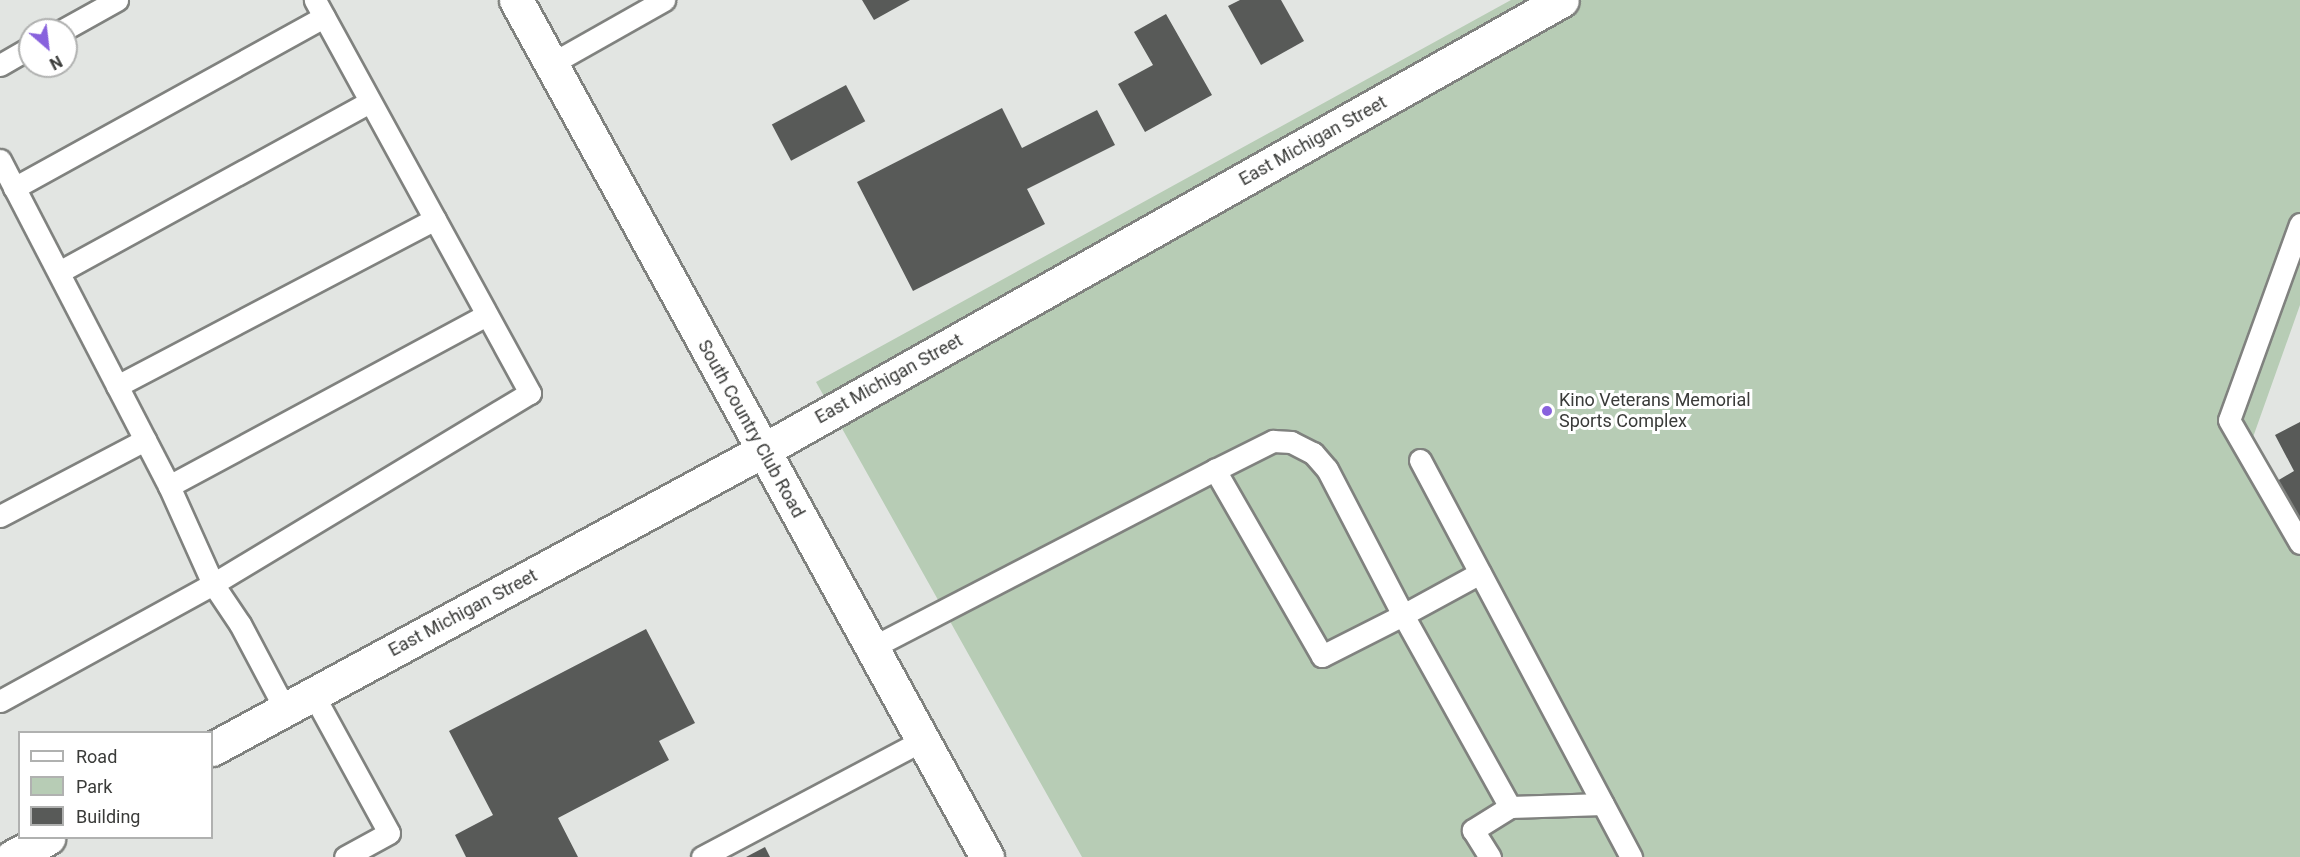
<!DOCTYPE html>
<style>
body{margin:0}
#map{position:relative;width:2300px;height:857px;overflow:hidden;background:#e2e5e2;font-family:Roboto,sans-serif}
div>[style]{position:absolute}
.green>*{inset:0;background:#b7ccb5}
.building>*{inset:0;background:#585a58;transform-origin:0 0}
.roads{filter:drop-shadow(2px 0 #80827f) drop-shadow(-2px 0 #80827f) drop-shadow(0 2px #80827f) drop-shadow(0 -2px #80827f)}
.lane>*{height:21px;margin:-10.5px;padding:0 10.5px;transform-origin:10.5px;border-radius:10.5px;background:#fff}
.street>*{height:33px;margin:-16.5px;padding:0 16.5px;transform-origin:16.5px;border-radius:16.5px;background:#fff}
.secondary>*{height:33px;margin:-16.5px;padding:0 16.5px;transform-origin:16.5px;border-radius:16.5px;background:#fff}
.dots>*{width:16px;height:16px;translate:-50% -50%;box-sizing:border-box;border:3px solid #fff;border-radius:50%}
span{translate:-50% -50%;white-space:nowrap;text-align:center;line-height:1.15;-webkit-text-stroke:6px #fff;paint-order:stroke}
.street-label{font-size:18px;color:#3a3b39}
.poi-label{font-size:18px;color:#3a3b39}
.left{translate:0 -50%;text-align:left}
.legend{position:absolute;left:18px;top:731px;width:195px;height:108px;box-sizing:border-box;background:#fff;border:2px solid #b0b1b0;margin:0;padding:8px 10px;list-style:none;font-size:18px;color:#3a3b39}
.legend li{display:flex;align-items:center;gap:12px;height:30px}
.legend b{width:30px;border:2px solid #b0b1b0}
.north{position:absolute;left:18px;top:18px;width:60px;height:60px;box-sizing:border-box;background:#fff;border:2px solid #b0b1b0;border-radius:50%;rotate:152deg;font-size:16px;font-weight:700;line-height:24px;text-align:center;color:#3a3b39}
.north::after{content:'';display:block;margin:auto;width:21px;height:27px;background:#8862dd;clip-path:polygon(50% 0,100% 100%,50% 72%,0 100%)}
</style>
<div id="map">
<div class="green">
<div style="clip-path:polygon(1511px 0,2300px 0,2300px 305px,2252px 440px,2300px 523px,2300px 857px,1082px 857px,816px 382px)"></div>
</div>
<div class="building">
<div style="clip-path:polygon(862px 0,910px 0,874px 20px)"></div>
<div style="clip-path:polygon(1240px 0,1281px 0,1304px 41px,1261px 65px,1228px 6px)"></div>
<div style="clip-path:polygon(1166px 14px,1212px 95px,1145px 132px,1118px 84px,1153px 65px,1134px 32px)"></div>
<div style="left:846px;top:85px;width:41px;height:84px;rotate:62deg"></div>
<div style="clip-path:polygon(1002px 108px,1022px 148px,1097px 110px,1115px 145px,1027px 189px,1045px 224px,913px 291px,857px 182px)"></div>
<div style="clip-path:polygon(2300px 422px,2300px 525px,2277px 481px,2294px 471px,2275px 435px)"></div>
<div style="clip-path:polygon(646px 629px,695px 723px,659px 741px,669px 760px,558px 818px,578px 857px,466px 857px,455px 835px,493px 815px,449px 731px)"></div>
<div style="clip-path:polygon(765px 847px,770px 857px,746px 857px)"></div>
</div>
<div class="roads">
<div class="lane">
<div style="left:63px;top:30px;width:62px;rotate:-29.1deg"></div>
<div style="left:551px;top:64px;width:130px;rotate:-29.5deg"></div>
<div style="left:0;top:65px;width:34px;rotate:-30deg"></div>
<div style="left:0;top:160px;width:367px;rotate:62.6deg"></div>
<div style="left:169px;top:486px;width:107px;rotate:65.8deg"></div>
<div style="left:213px;top:584px;width:48px;rotate:56deg"></div>
<div style="left:240px;top:624px;width:96px;rotate:62.1deg"></div>
<div style="left:14px;top:188px;width:354px;rotate:-28.9deg"></div>
<div style="left:2300px;top:224px;width:208px;rotate:109.9deg"></div>
<div style="left:2229px;top:420px;width:142px;rotate:60deg"></div>
<div style="left:59px;top:272px;width:354px;rotate:-28.7deg"></div>
<div style="left:117px;top:386px;width:359px;rotate:-27.7deg"></div>
<div style="left:1420px;top:460px;width:450px;rotate:62deg"></div>
<div style="left:169px;top:486px;width:361px;rotate:-28.3deg"></div>
<div style="left:0;top:516px;width:164px;rotate:-27.7deg"></div>
<div style="left:1480px;top:573px;width:88px;rotate:151.4deg"></div>
<div style="left:1403px;top:615px;width:220px;rotate:60.9deg"></div>
<div style="left:1510px;top:807px;width:44px;rotate:148.1deg"></div>
<div style="left:1473px;top:830px;width:32px;rotate:58deg"></div>
<div style="left:873px;top:647px;width:385px;rotate:-27.4deg"></div>
<div style="left:1215px;top:470px;width:65px;rotate:-26.6deg"></div>
<div style="left:1273px;top:441px;width:18px;rotate:3deg"></div>
<div style="left:1291px;top:442px;width:25px;rotate:27deg"></div>
<div style="left:1313px;top:453px;width:21px;rotate:49deg"></div>
<div style="left:1327px;top:469px;width:165px;rotate:62.5deg"></div>
<div style="left:1403px;top:615px;width:91px;rotate:153.2deg"></div>
<div style="left:1322px;top:656px;width:215px;rotate:-119.9deg"></div>
<div style="left:313px;top:694px;width:158px;rotate:61.3deg"></div>
<div style="left:389px;top:833px;width:50px;rotate:151.4deg"></div>
<div style="left:0;top:701px;width:243px;rotate:-28.8deg"></div>
<div style="left:213px;top:584px;width:370px;rotate:-31.1deg"></div>
<div style="left:530px;top:393px;width:448px;rotate:-118.7deg"></div>
<div style="left:1510px;top:807px;width:93px;rotate:-1.8deg"></div>
<div style="left:702px;top:857px;width:252px;rotate:-27.9deg"></div>
</div>
<div class="street">
<div style="left:212px;top:749px;width:626px;rotate:-28.45deg"></div>
<div style="left:762px;top:451px;width:918px;rotate:-29.41deg"></div>
<div style="left:12px;top:857px;width:41px;rotate:-27.8deg"></div>
</div>
<div class="secondary">
<div style="left:516px;top:0;width:978px;rotate:61.21deg"></div>
</div>
</div>
<div class="dots">
<div style="left:1547px;top:411px;background:#8862dd"></div>
</div>
<div class="street-label">
<span style="left:1313px;top:141px;rotate:-29deg">East Michigan Street</span>
<span style="left:889px;top:379px;rotate:-29deg">East Michigan Street</span>
<span style="left:751px;top:429px;rotate:61deg">South Country Club Road</span>
<span style="left:463px;top:613px;rotate:-28deg">East Michigan Street</span>
</div>
<div class="poi-label">
<span class="left" style="left:1559px;top:411px">Kino Veterans Memorial<br>Sports Complex</span>
</div>
<ul class="legend">
<li><b style="height:8px;background:#fff"></b>Road</li>
<li><b style="height:16px;background:#b7ccb5"></b>Park</li>
<li><b style="height:16px;background:#585a58"></b>Building</li>
</ul>
<div class="north">N</div>
</div>
